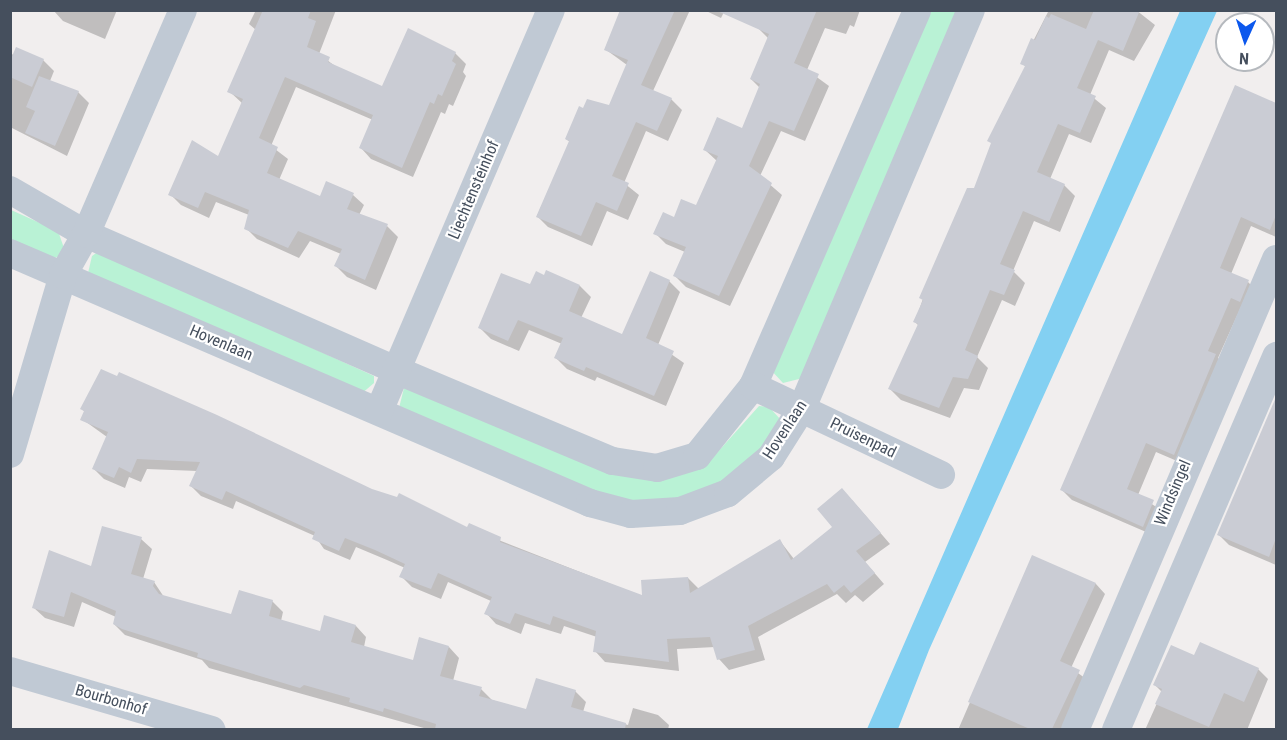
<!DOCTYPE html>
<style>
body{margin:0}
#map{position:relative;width:1287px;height:740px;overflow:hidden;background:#f1eeee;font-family:"Roboto Condensed",sans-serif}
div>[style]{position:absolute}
.green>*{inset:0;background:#b9f2d5}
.water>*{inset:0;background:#83d0f2}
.shadow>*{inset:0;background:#0003}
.building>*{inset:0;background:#caccd4}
.street>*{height:28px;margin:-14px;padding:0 14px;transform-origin:14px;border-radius:14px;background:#c0c9d4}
span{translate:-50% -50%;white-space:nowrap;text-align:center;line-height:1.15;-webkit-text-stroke:4.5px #fff;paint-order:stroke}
.street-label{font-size:16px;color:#454f5d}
.frame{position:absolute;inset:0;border:12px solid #454f5d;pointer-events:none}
.north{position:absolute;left:1215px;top:12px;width:60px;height:60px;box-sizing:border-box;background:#fff;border:2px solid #b5b9be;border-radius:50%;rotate:183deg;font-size:16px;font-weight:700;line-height:24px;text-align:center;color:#454f5d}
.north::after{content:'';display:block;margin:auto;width:21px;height:27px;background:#0c58ed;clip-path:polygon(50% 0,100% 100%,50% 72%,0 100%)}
</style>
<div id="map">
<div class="green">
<div style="clip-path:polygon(926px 11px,959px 11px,803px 378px,783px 383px,770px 369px)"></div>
<div style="clip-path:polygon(11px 210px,58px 231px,64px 248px,60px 256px,49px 260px,11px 245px)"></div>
<div style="clip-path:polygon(99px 251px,374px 376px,374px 383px,360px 395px,88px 273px,92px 256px)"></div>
<div style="clip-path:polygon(404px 388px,582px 457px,715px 455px,759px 406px,769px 407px,781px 420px,760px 457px,698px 497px,627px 504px,399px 408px)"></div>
</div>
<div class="water">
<div style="clip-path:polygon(1180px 11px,1217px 11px,929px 650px,898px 729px,867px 729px)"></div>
</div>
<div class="shadow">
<div style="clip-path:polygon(53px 10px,117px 10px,105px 39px,63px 21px)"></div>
<div style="clip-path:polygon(256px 10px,336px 10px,319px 54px,339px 69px,383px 88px,455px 53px,466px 64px,463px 72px,466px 76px,453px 106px,449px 104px,445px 114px,441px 112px,413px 177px,371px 159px,361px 148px,373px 120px,296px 87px,271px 146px,288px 159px,279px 180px,320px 198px,353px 195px,364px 205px,359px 215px,387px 226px,398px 237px,376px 290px,347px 277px,336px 266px,341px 254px,310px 241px,299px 258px,257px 239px,246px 228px,249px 215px,216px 202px,209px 218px,181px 205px,170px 194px,219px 158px,243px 104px,229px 91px,256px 30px,249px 24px)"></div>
<div style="clip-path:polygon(622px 10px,690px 10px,653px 91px,671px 99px,682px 110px,668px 141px,646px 131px,624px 183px,639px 195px,628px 220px,607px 211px,592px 246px,548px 227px,537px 216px,570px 142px,566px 139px,610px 107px,627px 65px,605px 49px)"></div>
<div style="clip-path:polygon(704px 10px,725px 10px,721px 18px)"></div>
<div style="clip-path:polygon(764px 10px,860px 10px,854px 27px,850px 25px,846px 34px,825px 28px,807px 70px,829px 86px,805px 141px,781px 131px,760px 176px,782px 195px,730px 306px,686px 287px,675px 276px,685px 252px,666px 244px,655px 233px,697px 207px,717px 161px,704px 149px,743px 130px,760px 88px,751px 79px,769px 39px,757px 27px)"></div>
<div style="clip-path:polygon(1049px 10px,1136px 10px,1155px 25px,1134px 61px,1109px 50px,1090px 95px,1106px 108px,1091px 143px,1069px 134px,1050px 179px,1064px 185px,1075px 196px,1060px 232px,1034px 221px,1013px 271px,1025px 283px,1015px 306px,1002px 300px,977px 357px,988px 368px,979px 390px,964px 388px,950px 418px,901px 400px,890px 389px,919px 326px,915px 322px,932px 272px,975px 189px,1026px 67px,1022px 63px)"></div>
<div style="clip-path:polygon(10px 54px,43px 60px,54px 71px,50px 81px,78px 92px,89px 103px,67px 156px,10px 127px)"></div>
<div style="clip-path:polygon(1235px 87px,1276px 105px,1276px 237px,1251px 226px,1231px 274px,1248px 282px,1258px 292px,1241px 307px,1218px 358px,1225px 365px,1184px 464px,1156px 452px,1138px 495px,1164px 512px,1153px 535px,1072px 500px,1062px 490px)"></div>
<div style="clip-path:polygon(669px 281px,680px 292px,658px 345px,684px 363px,666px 406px,597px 377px,595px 381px,567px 369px,556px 358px,562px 344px,529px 330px,519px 351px,491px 339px,480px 328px,531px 286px,580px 286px,591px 297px,581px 318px,623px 336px)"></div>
<div style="clip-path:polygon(82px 409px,371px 490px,644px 597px,688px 578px,699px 589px,780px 541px,794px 559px,835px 527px,852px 500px,890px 544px,865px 562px,884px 584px,863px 602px,855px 595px,846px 603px,837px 594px,758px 637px,765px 660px,729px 670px,719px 659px,715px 647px,677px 649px,679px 671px,605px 662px,595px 651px,597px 637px,564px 626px,561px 634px,525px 623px,521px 634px,496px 624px,486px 613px,491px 601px,448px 582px,441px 599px,412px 587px,401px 576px,405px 568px,387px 560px,356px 547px,350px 560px,324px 549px,315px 536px,236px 501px,233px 509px,201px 496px,191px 486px,197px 471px,147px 469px,141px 482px,129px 477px,125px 488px,104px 479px,94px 469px,107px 437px,82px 419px,85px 412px)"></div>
<div style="clip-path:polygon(1263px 432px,1276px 438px,1276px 565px,1229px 545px,1219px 535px)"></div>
<div style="clip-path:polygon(141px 539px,152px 549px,143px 579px,154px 582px,164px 597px,232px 616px,272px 601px,283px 612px,281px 621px,321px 633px,356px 626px,366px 637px,364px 647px,414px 662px,449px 647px,459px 658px,453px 681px,481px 689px,492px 700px,527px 711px,575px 691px,586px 702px,583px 712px,628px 725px,633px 708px,658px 715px,669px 725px,668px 730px,431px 730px,209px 668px,202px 660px,125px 635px,114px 624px,116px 617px,82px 602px,74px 627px,45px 618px,34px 608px)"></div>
<div style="clip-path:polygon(1033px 557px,1096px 584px,1105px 594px,1071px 668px,1089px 681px,1068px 730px,958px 730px)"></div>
<div style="clip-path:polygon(1258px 669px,1268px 679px,1247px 730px,1145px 730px,1162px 692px,1155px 685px)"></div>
</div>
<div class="building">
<div style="clip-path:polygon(263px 10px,311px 10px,308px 18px,316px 21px,307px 47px,330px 57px,328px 62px,382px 86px,408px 28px,456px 52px,452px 61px,456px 64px,442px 96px,438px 94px,434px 104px,430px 102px,402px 168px,359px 148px,373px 115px,285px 77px,259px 138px,278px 147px,267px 173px,320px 196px,326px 181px,354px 193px,347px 209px,388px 224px,365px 280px,334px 266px,342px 249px,298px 231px,288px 248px,244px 229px,249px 210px,205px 192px,198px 208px,168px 195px,192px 140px,218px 156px,243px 99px,227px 92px)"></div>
<div style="clip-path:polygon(620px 10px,675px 10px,641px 85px,672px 98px,657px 131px,636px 122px,612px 176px,629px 183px,617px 211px,596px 202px,581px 236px,536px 217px,569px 141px,565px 139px,579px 106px,583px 108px,587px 99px,609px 105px,628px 60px,604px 50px)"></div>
<div style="clip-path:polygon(715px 10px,817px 10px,794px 63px,819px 74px,794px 131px,769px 121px,749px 166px,772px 183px,719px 296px,673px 276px,686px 247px,653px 234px,663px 212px,674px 217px,681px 199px,696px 205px,718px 156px,703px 150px,717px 117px,742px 128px,760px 84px,750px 79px,769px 34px)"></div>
<div style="clip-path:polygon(1094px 10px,1140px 10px,1123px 51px,1098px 40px,1077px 88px,1096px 96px,1080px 133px,1058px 124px,1037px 172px,1065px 184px,1049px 222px,1023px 211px,1000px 264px,1015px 270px,1004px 295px,990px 290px,965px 350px,978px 356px,968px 379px,953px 377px,939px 408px,888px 389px,918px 324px,913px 322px,923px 300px,919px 298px,967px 188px,974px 188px,991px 143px,987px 141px,1025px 66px,1020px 64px,1031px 38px,1035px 40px,1046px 16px,1049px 18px,1051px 14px,1086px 29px)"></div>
<div style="clip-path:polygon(16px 47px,44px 59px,32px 87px,10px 77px,10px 61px)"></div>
<div style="clip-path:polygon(39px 76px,79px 91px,55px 146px,25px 133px,35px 111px,26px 107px)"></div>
<div style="clip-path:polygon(1235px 85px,1276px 103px,1276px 215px,1270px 230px,1241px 217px,1220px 268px,1249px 280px,1240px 302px,1231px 298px,1208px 351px,1216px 354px,1174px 455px,1146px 443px,1127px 489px,1154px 500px,1143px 527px,1060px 490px)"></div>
<div style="clip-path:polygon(546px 270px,580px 285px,569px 311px,622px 334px,650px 271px,670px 280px,646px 338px,674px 351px,654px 396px,586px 367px,584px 371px,554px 358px,563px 338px,518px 320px,508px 341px,478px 328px,501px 273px,530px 284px,536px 271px,544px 275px)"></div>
<div style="clip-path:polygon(101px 369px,117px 376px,119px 372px,217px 415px,372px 489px,397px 497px,399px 493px,467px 527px,469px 523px,501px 537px,500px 542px,642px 595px,641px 580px,688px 577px,690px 593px,780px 539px,791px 560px,832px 527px,817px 509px,842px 488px,881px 533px,856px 551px,875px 573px,851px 593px,844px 585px,834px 593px,827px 584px,748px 626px,755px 650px,739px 654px,717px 660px,710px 637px,667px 639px,669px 662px,593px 652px,596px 631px,553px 616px,550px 625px,515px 613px,510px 624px,484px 614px,492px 597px,438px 573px,431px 589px,399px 577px,405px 564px,375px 550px,345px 538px,339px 551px,312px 539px,315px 532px,226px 491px,222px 500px,189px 486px,200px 462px,137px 459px,131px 473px,119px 467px,114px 478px,92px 469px,108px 432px,80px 420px,84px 411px,80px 409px)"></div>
<div style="clip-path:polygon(1276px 397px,1276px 538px,1269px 557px,1217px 535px)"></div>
<div style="clip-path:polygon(102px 526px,142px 537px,131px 574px,155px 581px,153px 586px,159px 594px,231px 614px,239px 590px,273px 600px,269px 616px,320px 631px,324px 615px,356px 625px,351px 642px,413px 660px,419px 637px,449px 646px,440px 676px,482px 687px,479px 696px,526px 709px,536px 678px,576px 690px,571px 707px,626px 723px,625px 729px,435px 729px,436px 724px,384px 708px,383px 712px,349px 702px,350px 698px,304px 685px,300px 688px,197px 657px,198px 653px,122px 629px,113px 624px,116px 611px,71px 592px,64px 617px,32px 608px,49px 550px,91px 566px)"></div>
<div style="clip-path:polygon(1032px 555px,1096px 583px,1060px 661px,1080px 670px,1052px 729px,1030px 729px,968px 702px)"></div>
<div style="clip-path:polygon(1200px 642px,1259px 668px,1244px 702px,1224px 693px,1209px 727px,1155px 704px,1162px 689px,1153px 685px,1171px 645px,1194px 655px)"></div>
</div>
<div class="street">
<div style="left:10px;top:190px;width:88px;rotate:30.1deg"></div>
<div style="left:86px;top:234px;width:339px;rotate:23.7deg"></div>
<div style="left:396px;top:370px;width:235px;rotate:22.8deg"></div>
<div style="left:613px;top:461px;width:45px;rotate:9deg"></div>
<div style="left:657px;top:468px;width:42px;rotate:-16.7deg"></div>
<div style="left:697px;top:456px;width:90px;rotate:-51.3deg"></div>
<div style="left:753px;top:386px;width:410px;rotate:-66.4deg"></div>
<div style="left:10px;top:253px;width:632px;rotate:23.32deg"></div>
<div style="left:590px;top:503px;width:42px;rotate:15deg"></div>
<div style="left:631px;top:514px;width:49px;rotate:-3.5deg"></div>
<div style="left:680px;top:511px;width:51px;rotate:-20.6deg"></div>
<div style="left:728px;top:493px;width:56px;rotate:-39.9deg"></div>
<div style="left:771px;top:457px;width:58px;rotate:-57.7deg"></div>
<div style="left:802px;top:408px;width:432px;rotate:-67deg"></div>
<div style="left:753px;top:386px;width:208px;rotate:25.3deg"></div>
<div style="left:379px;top:411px;width:436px;rotate:-66.8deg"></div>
<div style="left:10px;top:454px;width:187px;rotate:-73.5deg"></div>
<div style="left:63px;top:275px;width:47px;rotate:-60.7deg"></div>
<div style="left:86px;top:234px;width:244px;rotate:-66.6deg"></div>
<div style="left:10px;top:671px;width:210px;rotate:16.3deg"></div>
<div style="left:1075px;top:730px;width:512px;rotate:-66.89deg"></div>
<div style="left:1116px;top:730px;width:407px;rotate:-66.8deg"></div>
</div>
<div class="street-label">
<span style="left:474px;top:190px;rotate:-67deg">Liechtensteinhof</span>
<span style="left:221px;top:343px;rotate:23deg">Hovenlaan</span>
<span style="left:785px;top:430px;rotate:-57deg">Hovenlaan</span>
<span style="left:863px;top:438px;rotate:26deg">Pruisenpad</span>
<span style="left:1173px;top:493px;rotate:-67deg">Windsingel</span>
<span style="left:111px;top:700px;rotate:16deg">Bourbonhof</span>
</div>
<div class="frame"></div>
<div class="north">N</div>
</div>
